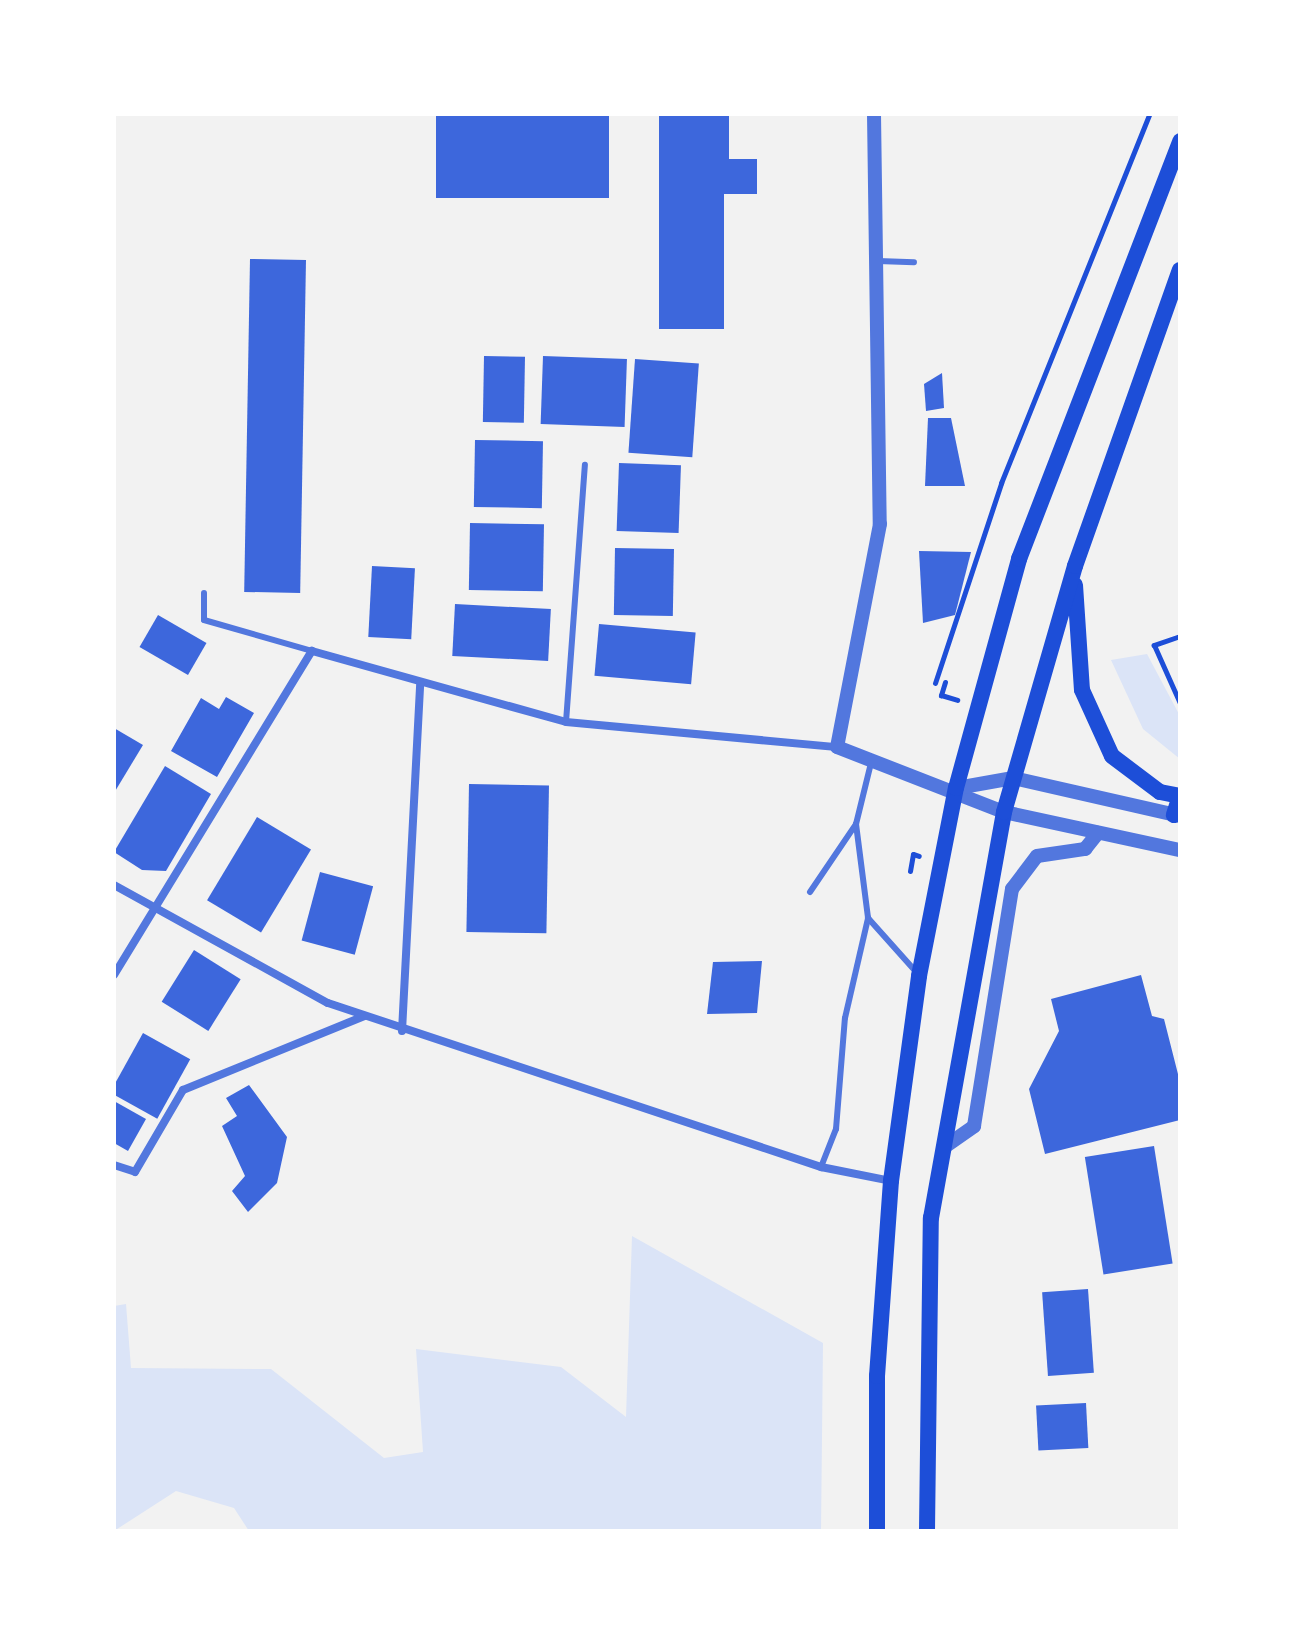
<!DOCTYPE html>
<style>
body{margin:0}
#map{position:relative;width:1294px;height:1645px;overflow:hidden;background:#f2f2f2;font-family:Inter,sans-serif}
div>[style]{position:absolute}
.green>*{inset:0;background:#dbe4f7}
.building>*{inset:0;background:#3d67dc;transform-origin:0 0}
.path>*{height:5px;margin:-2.5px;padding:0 2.5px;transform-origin:2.5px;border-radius:2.5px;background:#1d4ed8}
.service>*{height:6px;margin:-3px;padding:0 3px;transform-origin:3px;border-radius:3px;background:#5277de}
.minor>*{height:8px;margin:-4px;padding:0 4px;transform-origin:4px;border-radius:4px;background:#5277de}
.tertiary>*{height:14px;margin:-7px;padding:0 7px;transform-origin:7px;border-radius:7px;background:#5277de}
.secondary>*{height:16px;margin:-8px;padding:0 8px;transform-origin:8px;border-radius:8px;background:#1d4ed8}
span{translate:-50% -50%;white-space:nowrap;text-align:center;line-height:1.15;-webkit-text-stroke:7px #fff;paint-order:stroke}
.frame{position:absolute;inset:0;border:116px solid #fff;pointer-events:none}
</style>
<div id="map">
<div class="green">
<div style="clip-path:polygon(1147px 654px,1180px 716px,1180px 759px,1143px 729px,1111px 660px)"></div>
<div style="clip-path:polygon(632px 1236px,823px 1343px,821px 1531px,249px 1531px,234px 1508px,176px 1491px,114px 1531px,114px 1306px,126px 1304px,131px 1368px,271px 1369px,384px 1458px,423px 1452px,416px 1349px,561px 1367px,626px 1417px)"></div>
</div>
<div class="building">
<div style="left:436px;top:114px;width:173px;height:84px"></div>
<div style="clip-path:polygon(659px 114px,729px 114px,729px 159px,757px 159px,757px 194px,724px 194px,724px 329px,659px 329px)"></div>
<div style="left:250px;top:259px;width:56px;height:333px;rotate:1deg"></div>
<div style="left:484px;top:356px;width:41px;height:66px;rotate:1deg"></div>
<div style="left:543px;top:356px;width:84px;height:68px;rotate:2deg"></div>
<div style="left:635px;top:359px;width:64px;height:94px;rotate:4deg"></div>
<div style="clip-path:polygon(942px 373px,944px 408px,926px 411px,924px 384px)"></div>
<div style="clip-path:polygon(928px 418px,951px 418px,965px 486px,925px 486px)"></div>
<div style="left:475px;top:440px;width:68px;height:67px;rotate:1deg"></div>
<div style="left:619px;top:463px;width:62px;height:68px;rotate:2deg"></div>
<div style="left:470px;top:523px;width:74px;height:67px;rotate:1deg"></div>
<div style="left:615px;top:548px;width:59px;height:67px;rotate:1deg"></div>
<div style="clip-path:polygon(919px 551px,971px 552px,955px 615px,923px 623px)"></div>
<div style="left:372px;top:566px;width:43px;height:71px;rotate:3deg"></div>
<div style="left:455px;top:604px;width:96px;height:52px;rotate:3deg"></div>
<div style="left:158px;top:615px;width:56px;height:37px;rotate:30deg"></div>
<div style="left:599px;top:624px;width:97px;height:52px;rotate:5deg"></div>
<div style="clip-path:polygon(226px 697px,254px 713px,217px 777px,171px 751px,201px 698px,219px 709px)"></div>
<div style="clip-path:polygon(114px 728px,143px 745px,114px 793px)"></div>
<div style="clip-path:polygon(165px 766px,211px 794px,166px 871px,142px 870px,114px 852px)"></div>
<div style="left:469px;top:784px;width:80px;height:148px;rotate:1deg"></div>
<div style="left:257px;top:817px;width:63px;height:97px;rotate:31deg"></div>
<div style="left:320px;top:872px;width:55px;height:71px;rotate:15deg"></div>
<div style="left:194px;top:950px;width:55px;height:61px;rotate:32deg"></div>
<div style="clip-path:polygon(762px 961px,757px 1013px,707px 1014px,713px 962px)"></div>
<div style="clip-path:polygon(1141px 975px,1152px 1016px,1164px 1019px,1180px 1082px,1180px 1120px,1045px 1154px,1029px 1089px,1059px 1031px,1051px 999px)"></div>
<div style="left:143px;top:1033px;width:54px;height:68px;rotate:29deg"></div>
<div style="clip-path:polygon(249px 1085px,287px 1137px,277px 1183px,248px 1212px,232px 1191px,245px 1176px,222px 1126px,237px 1116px,226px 1098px)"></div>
<div style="clip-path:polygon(114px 1101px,146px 1119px,128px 1151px,114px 1143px)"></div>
<div style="left:1154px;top:1146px;width:119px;height:70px;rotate:81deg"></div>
<div style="left:1088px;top:1289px;width:84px;height:46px;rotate:86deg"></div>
<div style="left:1086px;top:1403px;width:45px;height:50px;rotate:87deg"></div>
</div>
<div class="path">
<div style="left:1180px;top:636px;width:28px;rotate:161deg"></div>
<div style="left:1154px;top:645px;width:64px;rotate:65.9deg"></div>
<div style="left:945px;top:682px;width:14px;rotate:107deg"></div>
<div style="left:941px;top:695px;width:17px;rotate:17deg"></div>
<div style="left:935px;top:683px;width:211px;rotate:-71.7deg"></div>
<div style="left:1001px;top:483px;width:398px;rotate:-68.1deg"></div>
<div style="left:910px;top:871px;width:17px;rotate:-80deg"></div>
<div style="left:913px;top:854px;width:6px;rotate:18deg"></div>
</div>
<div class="service">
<div style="left:878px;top:261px;width:36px;rotate:2deg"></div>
<div style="left:204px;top:593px;width:27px;rotate:90deg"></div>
<div style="left:204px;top:620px;width:112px;rotate:16deg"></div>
<div style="left:566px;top:722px;width:258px;rotate:-85.8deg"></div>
<div style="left:871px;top:763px;width:63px;rotate:103.8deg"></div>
<div style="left:856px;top:824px;width:95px;rotate:82.7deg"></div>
<div style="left:868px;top:918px;width:75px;rotate:48.2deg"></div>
<div style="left:810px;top:892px;width:82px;rotate:-55.9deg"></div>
<div style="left:821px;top:1167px;width:41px;rotate:-68.5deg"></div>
<div style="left:836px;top:1129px;width:111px;rotate:-85.4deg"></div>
<div style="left:845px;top:1018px;width:103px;rotate:-77deg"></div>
</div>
<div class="minor">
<div style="left:114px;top:885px;width:244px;rotate:28.9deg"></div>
<div style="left:328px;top:1003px;width:520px;rotate:18.4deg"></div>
<div style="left:821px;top:1167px;width:71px;rotate:11.3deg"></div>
<div style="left:114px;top:975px;width:380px;rotate:-58.6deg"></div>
<div style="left:312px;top:651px;width:264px;rotate:15.6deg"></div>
<div style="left:566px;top:722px;width:272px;rotate:5.3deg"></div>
<div style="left:402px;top:1031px;width:348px;rotate:-87deg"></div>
<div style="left:114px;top:1165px;width:22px;rotate:18deg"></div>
<div style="left:135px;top:1172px;width:95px;rotate:-59.7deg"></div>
<div style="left:183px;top:1090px;width:196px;rotate:-22.2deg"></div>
</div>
<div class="tertiary">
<div style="left:874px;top:114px;width:410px;rotate:89.2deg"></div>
<div style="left:880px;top:524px;width:227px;rotate:100.9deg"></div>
<div style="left:837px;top:747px;width:179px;rotate:21.3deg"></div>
<div style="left:1004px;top:812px;width:180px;rotate:12.2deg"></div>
<div style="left:957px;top:788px;width:57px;rotate:-10.1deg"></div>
<div style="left:1013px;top:778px;width:171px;rotate:12.8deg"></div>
<div style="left:943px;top:1148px;width:38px;rotate:-35deg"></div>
<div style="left:974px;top:1126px;width:240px;rotate:-80.9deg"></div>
<div style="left:1012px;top:889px;width:41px;rotate:-52.9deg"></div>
<div style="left:1037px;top:856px;width:49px;rotate:-8.3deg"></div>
<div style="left:1085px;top:849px;width:21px;rotate:-51deg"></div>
</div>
<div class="secondary">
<div style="left:1075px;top:585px;width:105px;rotate:86.2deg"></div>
<div style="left:1082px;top:690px;width:72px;rotate:65.6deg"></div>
<div style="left:1112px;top:756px;width:60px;rotate:36.9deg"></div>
<div style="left:1160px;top:792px;width:20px;rotate:11deg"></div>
<div style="left:1180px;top:796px;width:20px;rotate:108deg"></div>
<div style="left:877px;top:1531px;width:155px;rotate:-90deg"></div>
<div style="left:877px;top:1376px;width:196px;rotate:-85.9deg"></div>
<div style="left:891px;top:1181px;width:207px;rotate:-82.2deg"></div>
<div style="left:919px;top:976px;width:192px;rotate:-78.9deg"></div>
<div style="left:956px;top:788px;width:238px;rotate:-74.6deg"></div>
<div style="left:1019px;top:559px;width:448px;rotate:-68.9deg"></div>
<div style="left:927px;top:1531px;width:313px;rotate:-89.3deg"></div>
<div style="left:931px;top:1218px;width:413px;rotate:-79.8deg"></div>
<div style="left:1004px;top:812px;width:256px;rotate:-73.9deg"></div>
<div style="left:1075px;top:566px;width:314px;rotate:-70.5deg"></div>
</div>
<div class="frame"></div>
</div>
